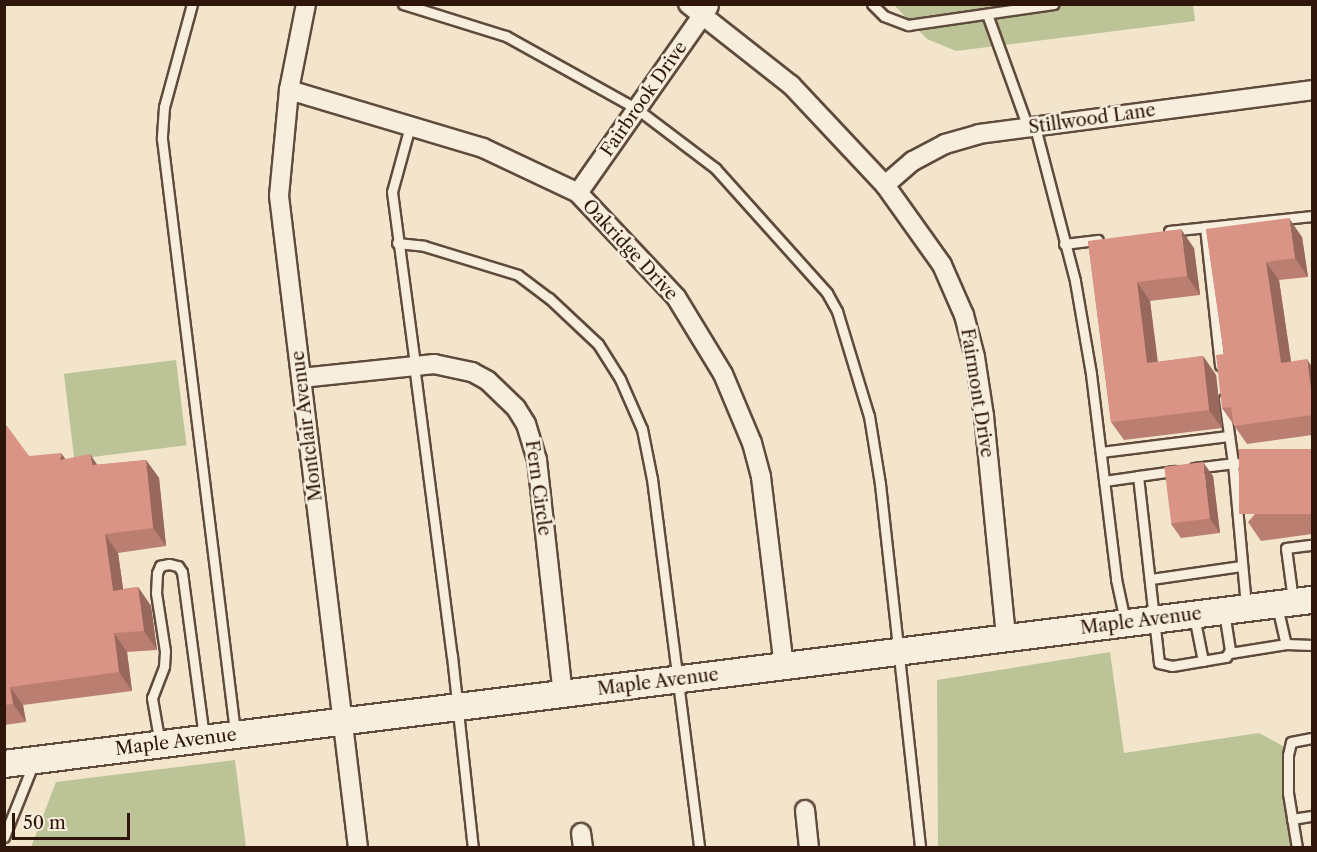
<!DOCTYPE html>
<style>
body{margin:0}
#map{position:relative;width:1317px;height:852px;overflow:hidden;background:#f2e5cc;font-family:"Libre Caslon Text",serif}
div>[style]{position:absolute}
.green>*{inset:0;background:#bcc497;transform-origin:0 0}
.roads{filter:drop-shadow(2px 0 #5f4a3b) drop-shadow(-2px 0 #5f4a3b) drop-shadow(0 2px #5f4a3b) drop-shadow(0 -2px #5f4a3b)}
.lane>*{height:9px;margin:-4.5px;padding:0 4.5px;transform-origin:4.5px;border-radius:4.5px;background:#f7eede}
.street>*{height:18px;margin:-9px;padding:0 9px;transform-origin:9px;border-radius:9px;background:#f7eede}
.secondary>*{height:26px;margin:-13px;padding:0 13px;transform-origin:13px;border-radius:13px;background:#f7eede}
.wall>*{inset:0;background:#bb7f72}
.shaded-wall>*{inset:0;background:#99685d}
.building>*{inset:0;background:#da9485;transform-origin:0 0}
span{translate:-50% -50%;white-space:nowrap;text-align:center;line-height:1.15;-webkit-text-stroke:5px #f7eede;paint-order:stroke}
.street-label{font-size:18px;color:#2e160b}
.frame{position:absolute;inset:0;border:6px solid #2e160b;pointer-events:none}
.scale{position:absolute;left:12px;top:813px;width:118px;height:27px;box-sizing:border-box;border:3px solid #2e160b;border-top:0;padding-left:8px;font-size:18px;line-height:21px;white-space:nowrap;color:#2e160b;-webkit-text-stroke:4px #f7eede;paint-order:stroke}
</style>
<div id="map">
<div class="green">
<div style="clip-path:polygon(894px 5px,1193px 5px,1195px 21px,956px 51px,927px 39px)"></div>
<div style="left:176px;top:360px;width:86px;height:113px;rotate:83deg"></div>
<div style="clip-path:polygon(1110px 652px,1124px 753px,1259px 733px,1283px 746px,1295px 847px,938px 847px,937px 680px)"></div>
<div style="clip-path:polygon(235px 760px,246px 847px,31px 847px,56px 782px)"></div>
</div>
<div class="roads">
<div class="lane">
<div style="left:192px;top:4px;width:107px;rotate:105.2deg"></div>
<div style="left:164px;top:107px;width:32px;rotate:94deg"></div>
<div style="left:162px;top:139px;width:597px;rotate:82.98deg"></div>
<div style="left:403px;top:4px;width:108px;rotate:17.3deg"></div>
<div style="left:506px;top:36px;width:150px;rotate:29.1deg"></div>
<div style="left:637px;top:109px;width:98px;rotate:37.1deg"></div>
<div style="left:715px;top:168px;width:168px;rotate:48.1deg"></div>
<div style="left:827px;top:293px;width:21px;rotate:61deg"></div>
<div style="left:837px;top:311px;width:110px;rotate:73.1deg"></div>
<div style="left:869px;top:416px;width:69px;rotate:80.8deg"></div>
<div style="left:880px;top:484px;width:366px;rotate:83.7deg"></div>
<div style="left:872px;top:4px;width:17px;rotate:45deg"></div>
<div style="left:884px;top:16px;width:26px;rotate:21deg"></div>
<div style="left:908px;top:25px;width:147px;rotate:-8.2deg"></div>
<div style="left:987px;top:14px;width:121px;rotate:70.2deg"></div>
<div style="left:410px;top:126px;width:68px;rotate:105.3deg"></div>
<div style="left:392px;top:192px;width:175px;rotate:82.4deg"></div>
<div style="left:1035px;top:127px;width:159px;rotate:75.4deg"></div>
<div style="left:1075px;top:281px;width:94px;rotate:80.2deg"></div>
<div style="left:1091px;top:374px;width:207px;rotate:83deg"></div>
<div style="left:1116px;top:579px;width:43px;rotate:77.9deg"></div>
<div style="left:1205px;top:227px;width:139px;rotate:83.8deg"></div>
<div style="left:1169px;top:231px;width:144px;rotate:-6deg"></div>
<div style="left:397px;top:243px;width:27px;rotate:6deg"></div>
<div style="left:424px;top:246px;width:98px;rotate:17.1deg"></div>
<div style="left:518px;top:275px;width:39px;rotate:37deg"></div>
<div style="left:549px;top:298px;width:67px;rotate:43.2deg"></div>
<div style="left:598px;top:344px;width:41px;rotate:57.8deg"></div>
<div style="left:620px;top:379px;width:55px;rotate:66.3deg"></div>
<div style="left:642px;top:429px;width:51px;rotate:78.7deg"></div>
<div style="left:652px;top:479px;width:372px;rotate:82.7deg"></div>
<div style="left:1064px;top:244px;width:34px;rotate:-7deg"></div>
<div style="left:414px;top:365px;width:293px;rotate:82.6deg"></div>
<div style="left:452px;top:656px;width:193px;rotate:83.8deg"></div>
<div style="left:1101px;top:452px;width:128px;rotate:-7.2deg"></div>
<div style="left:1236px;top:463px;width:3px;rotate:180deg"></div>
<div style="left:1233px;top:463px;width:145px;rotate:84.8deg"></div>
<div style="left:1194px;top:468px;width:39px;rotate:-7deg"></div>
<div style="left:1233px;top:463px;width:65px;rotate:-98deg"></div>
<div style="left:1138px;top:476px;width:37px;rotate:-8deg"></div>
<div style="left:1104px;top:481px;width:34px;rotate:-8deg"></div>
<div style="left:1138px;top:476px;width:188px;rotate:83.6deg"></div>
<div style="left:1159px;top:663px;width:13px;rotate:13deg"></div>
<div style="left:1172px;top:666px;width:55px;rotate:-9.5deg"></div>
<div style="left:1226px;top:657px;width:8px;rotate:-60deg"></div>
<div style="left:1230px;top:650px;width:37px;rotate:-99deg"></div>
<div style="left:1151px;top:579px;width:91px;rotate:-8.2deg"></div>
<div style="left:1293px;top:600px;width:52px;rotate:-97.7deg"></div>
<div style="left:1286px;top:548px;width:26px;rotate:-7deg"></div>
<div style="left:1277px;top:606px;width:39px;rotate:77deg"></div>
<div style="left:1286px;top:644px;width:26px;rotate:2deg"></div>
<div style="left:1194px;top:616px;width:46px;rotate:78.7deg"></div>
<div style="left:1230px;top:653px;width:57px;rotate:-9.1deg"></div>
<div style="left:160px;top:744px;width:47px;rotate:-99.9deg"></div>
<div style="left:152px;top:698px;width:34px;rotate:-69deg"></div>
<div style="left:164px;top:666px;width:15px;rotate:-86deg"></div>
<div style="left:165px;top:651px;width:59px;rotate:-98.8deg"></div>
<div style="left:156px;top:593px;width:20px;rotate:-87deg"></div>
<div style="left:157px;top:573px;width:8px;rotate:-67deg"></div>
<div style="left:160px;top:566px;width:9px;rotate:-13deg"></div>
<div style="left:169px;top:564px;width:9px;rotate:13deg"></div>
<div style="left:178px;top:566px;width:7px;rotate:56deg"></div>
<div style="left:182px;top:572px;width:165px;rotate:82.4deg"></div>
<div style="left:1292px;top:819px;width:20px;rotate:-9deg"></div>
<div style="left:4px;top:837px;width:81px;rotate:-68.2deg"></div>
<div style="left:1297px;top:848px;width:56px;rotate:-99.3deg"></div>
<div style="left:1288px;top:793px;width:38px;rotate:-90deg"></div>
<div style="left:1288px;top:755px;width:13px;rotate:-77deg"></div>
<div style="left:1291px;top:742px;width:21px;rotate:-11deg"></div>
</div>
<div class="street">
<div style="left:306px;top:4px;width:88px;rotate:101.2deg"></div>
<div style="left:289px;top:90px;width:106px;rotate:95.4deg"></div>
<div style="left:279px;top:196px;width:657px;rotate:83.09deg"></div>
<div style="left:688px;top:4px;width:131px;rotate:38.2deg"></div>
<div style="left:791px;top:85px;width:137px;rotate:46.8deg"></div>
<div style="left:885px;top:185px;width:98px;rotate:54.5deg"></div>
<div style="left:942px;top:265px;width:55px;rotate:66.3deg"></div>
<div style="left:964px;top:315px;width:43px;rotate:75.3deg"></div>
<div style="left:975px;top:357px;width:60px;rotate:81.3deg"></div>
<div style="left:984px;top:416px;width:223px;rotate:84.3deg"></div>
<div style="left:289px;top:90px;width:202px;rotate:16.6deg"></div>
<div style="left:483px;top:148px;width:105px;rotate:25.3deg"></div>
<div style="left:578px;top:193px;width:143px;rotate:46.7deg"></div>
<div style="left:676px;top:297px;width:90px;rotate:58.6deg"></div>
<div style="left:723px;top:374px;width:75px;rotate:67.2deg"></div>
<div style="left:752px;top:443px;width:35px;rotate:75deg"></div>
<div style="left:761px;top:477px;width:190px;rotate:83.1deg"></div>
<div style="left:885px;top:185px;width:37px;rotate:-41deg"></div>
<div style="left:913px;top:161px;width:36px;rotate:-28deg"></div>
<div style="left:945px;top:144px;width:35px;rotate:-16deg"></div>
<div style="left:979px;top:134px;width:336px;rotate:-7.5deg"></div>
<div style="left:578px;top:193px;width:228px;rotate:-55deg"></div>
<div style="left:301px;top:378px;width:134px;rotate:-6deg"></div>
<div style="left:434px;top:364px;width:39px;rotate:12deg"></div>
<div style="left:472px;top:372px;width:18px;rotate:29deg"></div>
<div style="left:488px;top:381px;width:39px;rotate:44deg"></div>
<div style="left:516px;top:408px;width:19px;rotate:58deg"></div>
<div style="left:526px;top:424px;width:38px;rotate:73deg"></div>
<div style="left:537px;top:460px;width:235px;rotate:83.7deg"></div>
<div style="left:805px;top:810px;width:38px;rotate:84deg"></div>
<div style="left:581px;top:833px;width:15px;rotate:82deg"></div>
</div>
<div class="secondary">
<div style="left:4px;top:764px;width:1318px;rotate:-7.15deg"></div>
</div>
</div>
<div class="wall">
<div style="clip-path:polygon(1206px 229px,1302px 237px,1308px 277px,1279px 280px,1291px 362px,1312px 367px,1312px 435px,1247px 444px,1222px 408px,1224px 354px)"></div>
<div style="clip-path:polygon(1088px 241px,1194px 248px,1200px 295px,1150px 301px,1158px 362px,1203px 356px,1216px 375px,1222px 428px,1124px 440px,1111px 422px)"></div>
<div style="clip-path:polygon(4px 426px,29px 456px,65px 459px,97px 465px,146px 460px,159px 478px,166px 546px,118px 553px,123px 589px,138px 587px,151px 606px,157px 650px,127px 652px,132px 691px,23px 705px,26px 722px,4px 725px)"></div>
<div style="clip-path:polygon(1312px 449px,1312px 534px,1261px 541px,1248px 522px)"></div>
<div style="clip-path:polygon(1213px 476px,1220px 533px,1181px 538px,1171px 524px)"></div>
</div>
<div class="shaded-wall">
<div style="clip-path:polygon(1289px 218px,1302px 237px,1308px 277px,1295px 258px)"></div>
<div style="clip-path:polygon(1181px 229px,1194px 248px,1200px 295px,1187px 276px)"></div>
<div style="clip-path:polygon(1266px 262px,1279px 280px,1294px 382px,1281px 363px)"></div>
<div style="clip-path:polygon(1137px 282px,1150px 301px,1160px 382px,1147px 363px)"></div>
<div style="clip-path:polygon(1203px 356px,1216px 375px,1222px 428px,1209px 410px)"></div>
<div style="clip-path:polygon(1307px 359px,1312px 367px,1312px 397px)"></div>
<div style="clip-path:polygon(61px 453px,74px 471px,60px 460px)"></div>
<div style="clip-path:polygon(90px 454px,103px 473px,92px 465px)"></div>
<div style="clip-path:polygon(146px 460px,159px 478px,166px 546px,153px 528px)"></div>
<div style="clip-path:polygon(1203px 462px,1213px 476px,1220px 533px,1210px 519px)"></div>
<div style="clip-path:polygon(105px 534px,118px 553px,126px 609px,113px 591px)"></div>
<div style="clip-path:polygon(138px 587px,151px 606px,157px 650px,144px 631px)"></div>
<div style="clip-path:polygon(114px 633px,127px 652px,132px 691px,119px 672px)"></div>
<div style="clip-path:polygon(10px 687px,23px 705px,26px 722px,13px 704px)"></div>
</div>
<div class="building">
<div style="clip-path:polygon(1289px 218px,1295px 258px,1266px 262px,1281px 363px,1307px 359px,1312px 397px,1312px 415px,1234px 426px,1231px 407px,1222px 408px,1216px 355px,1224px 354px,1206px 229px)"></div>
<div style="clip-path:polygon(1181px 229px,1187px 276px,1137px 282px,1147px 363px,1203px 356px,1209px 410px,1111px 422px,1088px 241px)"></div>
<div style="clip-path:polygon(4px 426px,7px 426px,29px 456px,61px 453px,60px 460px,90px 454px,92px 465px,146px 460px,153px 528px,105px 534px,113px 591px,138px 587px,144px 631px,114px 633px,119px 672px,10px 687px,13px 704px,4px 705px)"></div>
<div style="left:1312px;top:449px;width:65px;height:73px;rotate:90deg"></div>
<div style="left:1203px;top:462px;width:57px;height:39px;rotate:83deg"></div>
</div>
<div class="street-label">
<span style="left:644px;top:99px;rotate:-55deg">Fairbrook Drive</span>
<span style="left:1092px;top:119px;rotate:-8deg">Stillwood Lane</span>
<span style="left:630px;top:250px;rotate:47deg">Oakridge Drive</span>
<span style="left:977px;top:393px;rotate:81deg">Fairmont Drive</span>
<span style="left:307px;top:426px;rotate:-97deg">Montclair Avenue</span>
<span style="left:538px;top:488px;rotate:82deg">Fern Circle</span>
<span style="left:1141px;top:621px;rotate:-7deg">Maple Avenue</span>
<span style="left:658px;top:682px;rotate:-7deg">Maple Avenue</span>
<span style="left:176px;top:742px;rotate:-7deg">Maple Avenue</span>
</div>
<div class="frame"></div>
<div class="scale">50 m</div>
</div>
